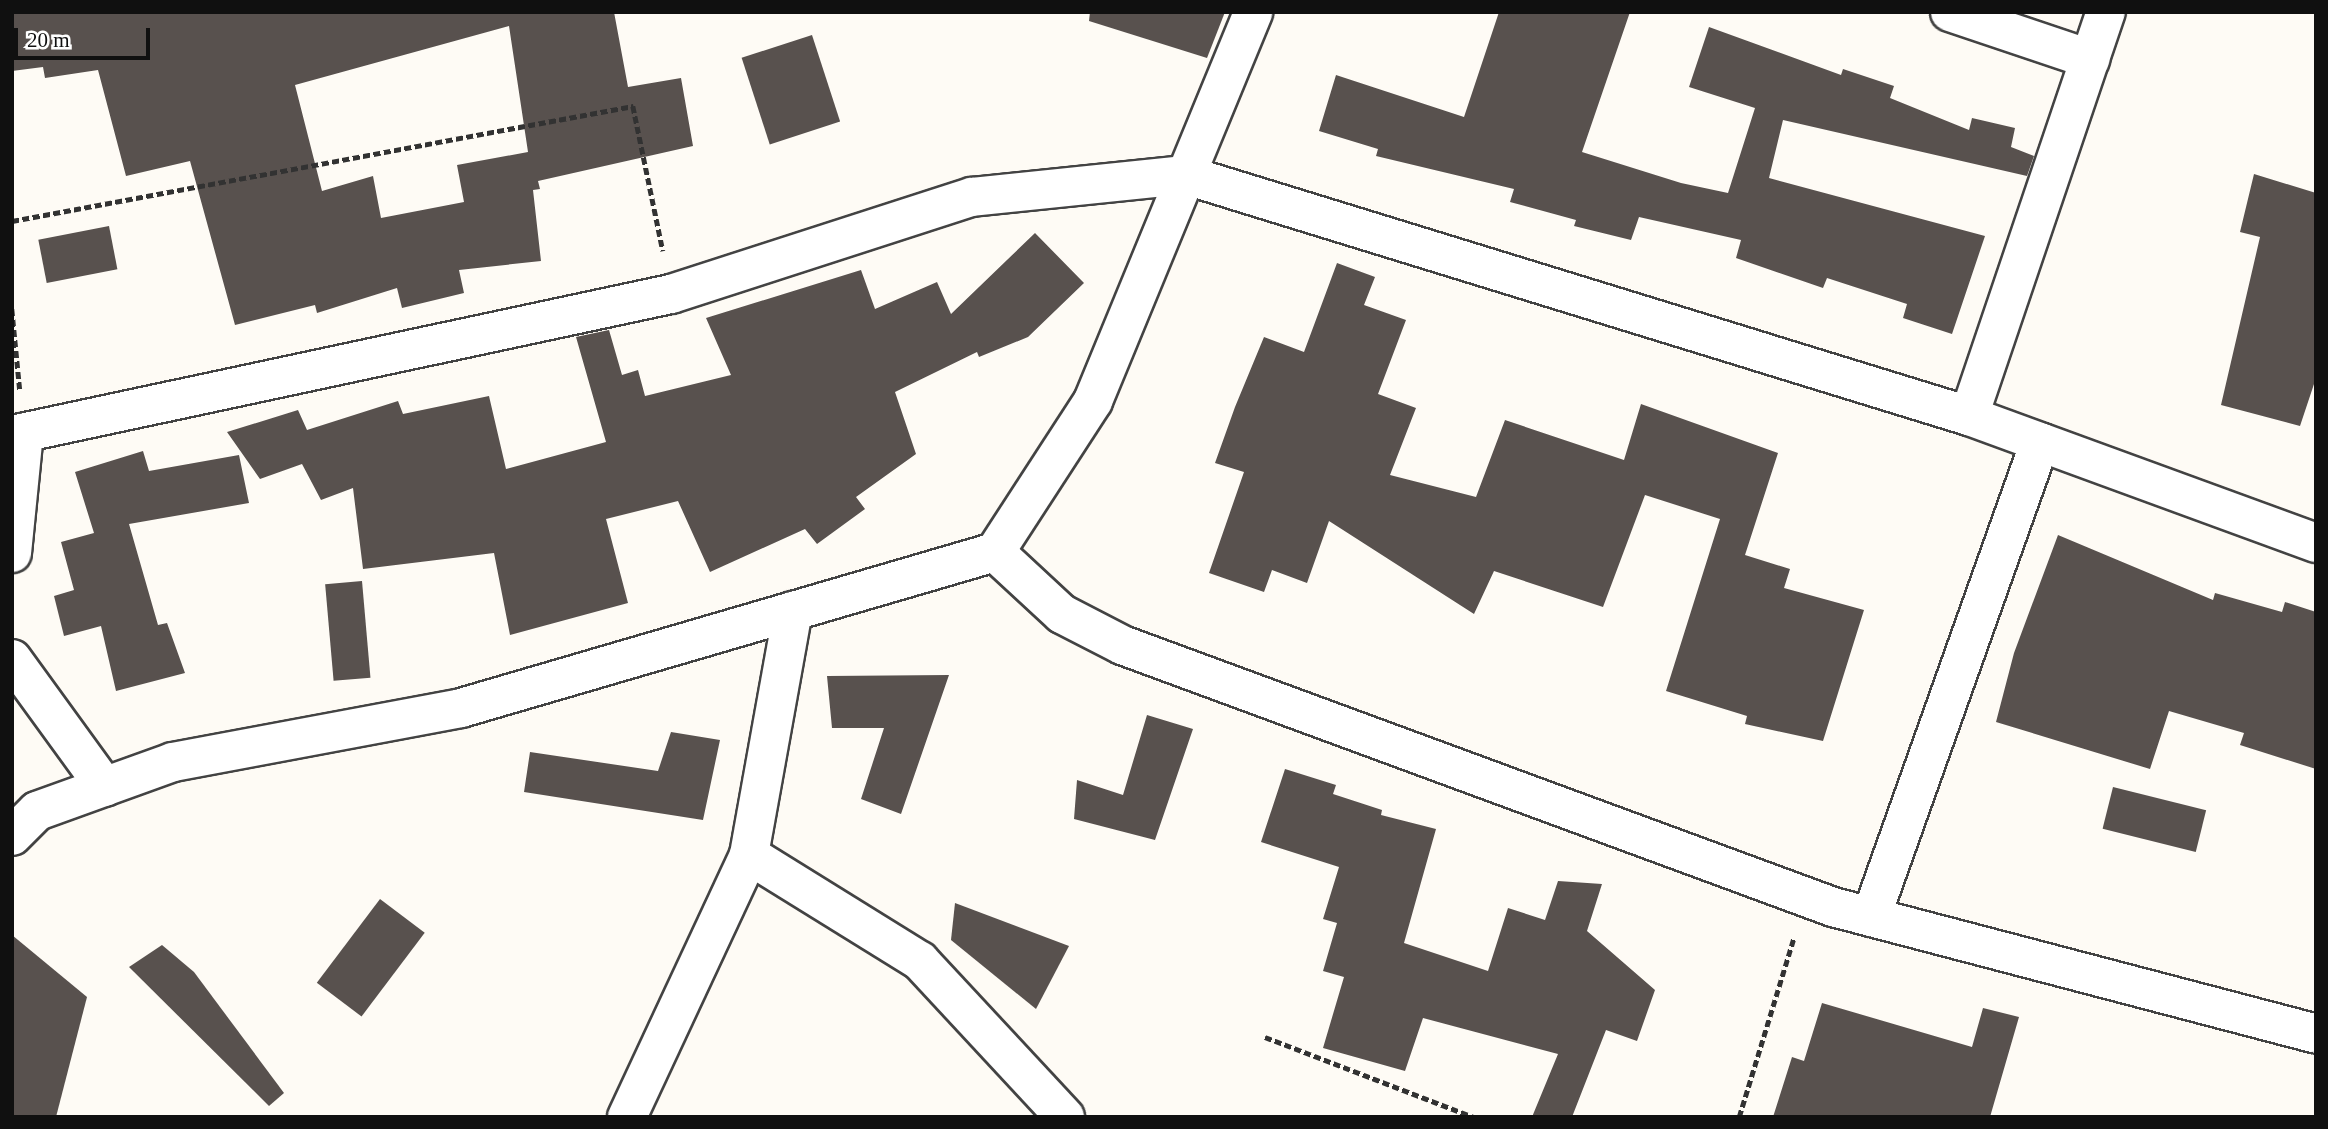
<!DOCTYPE html>
<style>
body{margin:0}
#map{position:relative;width:2328px;height:1129px;overflow:hidden;background:#fefbf5;font-family:Georgia,serif}
div>[style]{position:absolute}
.building>*{inset:0;background:#58514e;transform-origin:0 0}
.path>*{height:4.5px;margin-top:-2.25px;transform-origin:0;background:repeating-linear-gradient(90deg,#323232 0 7px,transparent 0 10.5px)}
.roads{filter:drop-shadow(2px 0 #434343) drop-shadow(-2px 0 #434343) drop-shadow(0 2px #434343) drop-shadow(0 -2px #434343)}
.minor>*{height:38px;margin:-19px;padding:0 19px;transform-origin:19px;border-radius:19px;background:#fff}
span{translate:-50% -50%;white-space:nowrap;text-align:center;line-height:1.15;-webkit-text-stroke:7px #fff;paint-order:stroke}
.frame{position:absolute;inset:0;border:14px solid #101010;pointer-events:none}
.scale{position:absolute;left:14px;top:28px;width:136px;height:32px;box-sizing:border-box;border:4px solid #101010;border-top:0;padding-left:9px;font-size:21px;line-height:24px;white-space:nowrap;color:#101010;-webkit-text-stroke:5px #fff;paint-order:stroke}
</style>
<div id="map">
<div class="building">
<div style="clip-path:polygon(evenodd,12px 12px,614px 12px,628px 87px,681px 78px,693px 146px,538px 181px,540px 189px,533px 190px,541px 261px,459px 270px,464px 293px,402px 308px,397px 288px,317px 313px,315px 305px,235px 325px,190px 161px,126px 176px,98px 70px,45px 78px,43px 67px,12px 71px,12px 12px,509px 26px,528px 152px,457px 165px,464px 202px,381px 218px,373px 176px,322px 191px,295px 85px,509px 26px)"></div>
<div style="clip-path:polygon(1090px 12px,1225px 12px,1207px 58px,1089px 21px)"></div>
<div style="clip-path:polygon(1499px 12px,1630px 12px,1582px 152px,1681px 183px,1728px 193px,1755px 108px,1689px 87px,1709px 27px,1841px 75px,1843px 69px,1894px 86px,1890px 98px,1969px 130px,1972px 118px,2015px 128px,2011px 147px,2034px 156px,2027px 176px,1783px 120px,1769px 178px,1985px 236px,1952px 334px,1903px 318px,1907px 304px,1827px 278px,1823px 288px,1736px 258px,1741px 240px,1639px 217px,1631px 240px,1574px 226px,1576px 220px,1510px 202px,1514px 189px,1376px 156px,1378px 149px,1319px 131px,1336px 75px,1464px 117px)"></div>
<div style="left:812px;top:35px;width:91px;height:74px;rotate:72deg"></div>
<div style="clip-path:polygon(2254px 174px,2316px 193px,2316px 378px,2300px 426px,2221px 405px,2260px 237px,2240px 232px)"></div>
<div style="left:109px;top:226px;width:44px;height:72px;rotate:79deg"></div>
<div style="clip-path:polygon(1035px 233px,1084px 283px,1028px 337px,979px 357px,977px 352px,895px 392px,916px 454px,856px 497px,865px 509px,817px 544px,805px 529px,710px 572px,678px 501px,606px 519px,628px 603px,510px 635px,494px 553px,363px 569px,353px 488px,321px 500px,302px 464px,260px 479px,227px 432px,298px 410px,307px 430px,398px 401px,403px 414px,489px 396px,506px 469px,606px 442px,576px 337px,609px 330px,622px 375px,638px 370px,645px 396px,731px 375px,706px 318px,861px 270px,875px 309px,937px 282px,951px 314px)"></div>
<div style="clip-path:polygon(1337px 263px,1375px 277px,1364px 305px,1406px 320px,1378px 394px,1416px 408px,1390px 475px,1476px 497px,1505px 420px,1624px 460px,1641px 404px,1778px 453px,1745px 555px,1790px 569px,1784px 588px,1864px 610px,1823px 741px,1745px 724px,1747px 716px,1666px 691px,1720px 519px,1645px 495px,1603px 607px,1494px 571px,1474px 614px,1329px 521px,1307px 583px,1272px 570px,1264px 592px,1209px 573px,1244px 472px,1215px 463px,1235px 407px,1264px 337px,1304px 352px)"></div>
<div style="clip-path:polygon(143px 451px,149px 471px,239px 455px,249px 503px,129px 524px,158px 625px,167px 623px,185px 673px,116px 691px,101px 626px,64px 636px,54px 596px,74px 590px,61px 542px,94px 533px,75px 472px)"></div>
<div style="clip-path:polygon(2058px 535px,2213px 600px,2215px 593px,2282px 612px,2285px 602px,2316px 612px,2316px 769px,2240px 745px,2244px 733px,2169px 711px,2150px 769px,1996px 722px,2014px 653px)"></div>
<div style="left:362px;top:581px;width:97px;height:37px;rotate:85deg"></div>
<div style="clip-path:polygon(949px 675px,901px 814px,861px 799px,884px 728px,832px 728px,827px 676px)"></div>
<div style="clip-path:polygon(1147px 715px,1193px 729px,1155px 840px,1074px 819px,1077px 780px,1123px 795px)"></div>
<div style="clip-path:polygon(671px 732px,720px 740px,703px 820px,524px 792px,530px 752px,658px 771px)"></div>
<div style="clip-path:polygon(1285px 769px,1336px 785px,1333px 794px,1382px 810px,1381px 815px,1436px 829px,1404px 943px,1488px 971px,1508px 908px,1545px 920px,1558px 881px,1602px 884px,1587px 931px,1655px 990px,1637px 1041px,1606px 1030px,1572px 1117px,1532px 1117px,1558px 1054px,1423px 1018px,1405px 1071px,1323px 1048px,1344px 977px,1323px 971px,1337px 923px,1323px 919px,1339px 867px,1261px 842px)"></div>
<div style="left:2113px;top:787px;width:96px;height:43px;rotate:14deg"></div>
<div style="left:380px;top:899px;width:56px;height:105px;rotate:37deg"></div>
<div style="clip-path:polygon(955px 903px,1069px 946px,1036px 1009px,951px 940px)"></div>
<div style="clip-path:polygon(12px 935px,87px 997px,56px 1117px,12px 1117px)"></div>
<div style="clip-path:polygon(162px 945px,194px 972px,284px 1093px,269px 1106px,129px 967px)"></div>
<div style="clip-path:polygon(1822px 1003px,1972px 1047px,1983px 1008px,2019px 1017px,1990px 1117px,1773px 1117px,1792px 1057px,1804px 1061px)"></div>
</div>
<div class="path">
<div style="left:12px;top:221px;width:632px;rotate:-10.49deg"></div>
<div style="left:633px;top:106px;width:148px;rotate:78.3deg"></div>
<div style="left:12px;top:309px;width:81px;rotate:84.4deg"></div>
<div style="left:1265px;top:1037px;width:223px;rotate:21deg"></div>
<div style="left:1739px;top:1117px;width:188px;rotate:-73deg"></div>
</div>
<div class="roads">
<div class="minor">
<div style="left:1950px;top:12px;width:148px;rotate:18.6deg"></div>
<div style="left:1969px;top:416px;width:370px;rotate:20.1deg"></div>
<div style="left:12px;top:435px;width:674px;rotate:-12.08deg"></div>
<div style="left:671px;top:294px;width:316px;rotate:-17.9deg"></div>
<div style="left:972px;top:197px;width:215px;rotate:-5.9deg"></div>
<div style="left:1186px;top:175px;width:819px;rotate:17.11deg"></div>
<div style="left:1969px;top:416px;width:427px;rotate:-71.3deg"></div>
<div style="left:995px;top:552px;width:91px;rotate:42.8deg"></div>
<div style="left:1062px;top:614px;width:68px;rotate:27.3deg"></div>
<div style="left:1122px;top:645px;width:758px;rotate:20.23deg"></div>
<div style="left:1833px;top:907px;width:499px;rotate:14.7deg"></div>
<div style="left:12px;top:553px;width:121px;rotate:-84.3deg"></div>
<div style="left:12px;top:659px;width:158px;rotate:54deg"></div>
<div style="left:12px;top:836px;width:35px;rotate:-45deg"></div>
<div style="left:37px;top:811px;width:145px;rotate:-19.8deg"></div>
<div style="left:173px;top:762px;width:293px;rotate:-10.6deg"></div>
<div style="left:461px;top:708px;width:556px;rotate:-16.28deg"></div>
<div style="left:995px;top:552px;width:180px;rotate:-57deg"></div>
<div style="left:1093px;top:401px;width:421px;rotate:-67.6deg"></div>
<div style="left:749px;top:855px;width:201px;rotate:31.8deg"></div>
<div style="left:920px;top:961px;width:213px;rotate:47.1deg"></div>
<div style="left:1871px;top:917px;width:504px;rotate:-70.41deg"></div>
<div style="left:627px;top:1117px;width:289px;rotate:-65deg"></div>
<div style="left:749px;top:855px;width:248px;rotate:-79.8deg"></div>
</div>
</div>
<div class="frame"></div>
<div class="scale">20 m</div>
</div>
